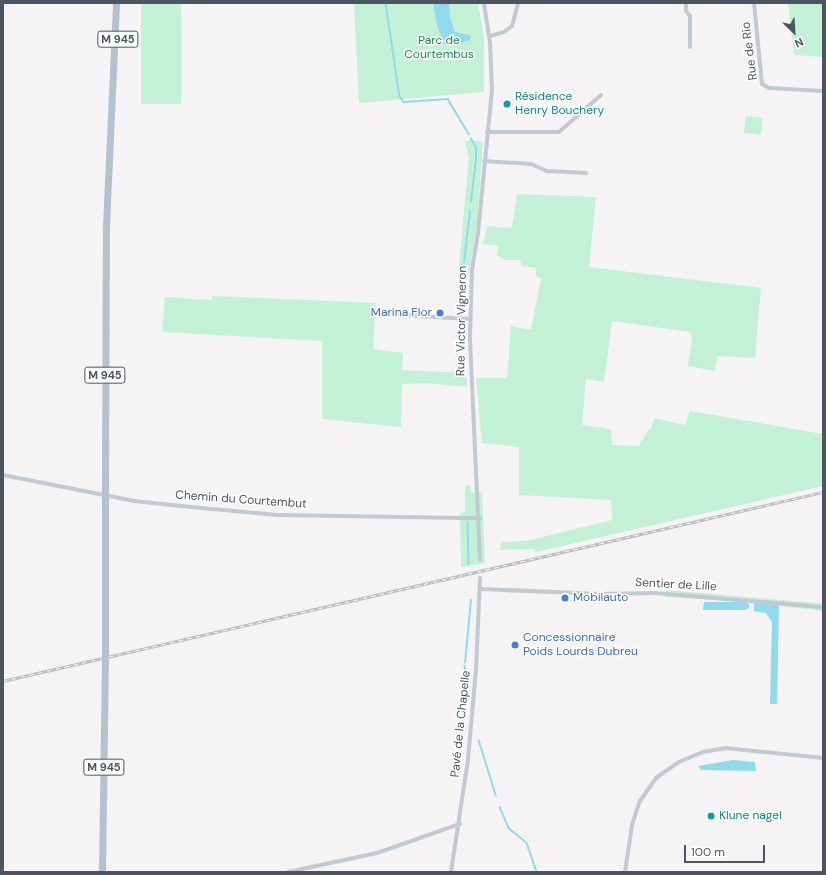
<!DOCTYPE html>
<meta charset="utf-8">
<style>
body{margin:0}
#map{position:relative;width:826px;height:875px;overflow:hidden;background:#f5f3f3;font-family:"DM Sans",sans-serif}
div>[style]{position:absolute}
.green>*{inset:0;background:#c3f1d5;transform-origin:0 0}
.water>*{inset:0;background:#90daee}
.stream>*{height:1.5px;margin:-0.75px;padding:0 0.75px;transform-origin:0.75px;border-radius:0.75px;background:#90daee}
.street>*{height:4px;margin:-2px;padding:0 2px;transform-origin:2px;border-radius:2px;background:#c1cad2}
.primary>*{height:7px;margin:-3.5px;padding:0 3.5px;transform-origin:3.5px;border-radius:3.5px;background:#b3c2d1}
.rail>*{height:3px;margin-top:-1.5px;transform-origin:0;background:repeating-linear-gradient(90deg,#fff 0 4.5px,#b5b8bd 0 9px);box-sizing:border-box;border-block:1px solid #b5b8bd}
.primary-bridge>*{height:7px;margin:-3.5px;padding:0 3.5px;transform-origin:3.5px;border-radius:3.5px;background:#b3c2d1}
.dots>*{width:11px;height:11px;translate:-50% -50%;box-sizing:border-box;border:2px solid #fff;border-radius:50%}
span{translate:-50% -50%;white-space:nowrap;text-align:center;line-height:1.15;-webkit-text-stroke:3px #fff;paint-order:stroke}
.shield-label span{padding:1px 3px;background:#fff;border:1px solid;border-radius:3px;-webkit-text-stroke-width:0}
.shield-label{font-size:11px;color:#4a5661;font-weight:700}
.park-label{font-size:12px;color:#17864f}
.street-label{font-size:12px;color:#4a5661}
.culture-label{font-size:12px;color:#0d838f}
.left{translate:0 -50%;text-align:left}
.shop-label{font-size:12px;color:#366cbe}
.right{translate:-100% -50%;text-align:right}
.frame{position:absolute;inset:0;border:4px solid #4a5661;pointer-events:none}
.north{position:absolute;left:774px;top:12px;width:40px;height:40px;-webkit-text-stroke:3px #fff;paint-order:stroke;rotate:155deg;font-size:11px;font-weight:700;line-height:16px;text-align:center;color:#4a5661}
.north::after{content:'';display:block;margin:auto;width:14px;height:18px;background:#4a5661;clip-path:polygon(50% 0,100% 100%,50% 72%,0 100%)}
.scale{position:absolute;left:684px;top:845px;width:81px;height:18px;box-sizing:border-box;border:2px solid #4a5661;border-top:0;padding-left:5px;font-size:12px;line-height:14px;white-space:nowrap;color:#4a5661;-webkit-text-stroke:3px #fff;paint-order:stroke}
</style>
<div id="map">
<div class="green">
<div style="left:141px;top:3px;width:40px;height:101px"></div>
<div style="clip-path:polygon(354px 3px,478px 3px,484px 39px,484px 92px,359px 103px)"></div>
<div style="clip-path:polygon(788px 3px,823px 3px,823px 57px,794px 55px)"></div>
<div style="left:746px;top:116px;width:17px;height:17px;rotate:7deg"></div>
<div style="clip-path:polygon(470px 140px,483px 142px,477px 223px,468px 279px,458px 278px,469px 158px,465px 142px)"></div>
<div style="clip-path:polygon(517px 194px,596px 197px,589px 267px,761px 288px,755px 358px,717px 356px,715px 371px,688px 366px,692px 340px,690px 332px,612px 321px,604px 382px,586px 379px,582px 425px,611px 429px,612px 445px,639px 446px,648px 430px,651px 429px,654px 418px,685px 425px,690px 411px,823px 434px,823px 486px,536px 552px,534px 549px,500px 550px,501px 542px,526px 541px,612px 520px,611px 500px,519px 495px,519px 447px,482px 443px,476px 378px,507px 378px,511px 326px,531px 330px,541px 278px,536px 276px,536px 268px,522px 266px,520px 260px,506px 260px,497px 255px,499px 246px,483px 244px,487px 226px,512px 228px)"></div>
<div style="clip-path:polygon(212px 296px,376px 303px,373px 349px,403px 353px,402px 370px,466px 373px,467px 387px,425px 383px,402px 384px,401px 427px,322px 419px,322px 341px,162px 332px,165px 297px,212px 300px)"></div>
<div style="clip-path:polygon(470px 485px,471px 493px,482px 492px,485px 563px,461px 567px,460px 513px,465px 512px,465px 486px)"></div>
<div style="clip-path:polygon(666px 590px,816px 603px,823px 604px,823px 611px,751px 602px,666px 597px)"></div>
</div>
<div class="water">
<div style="clip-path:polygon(433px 3px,449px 3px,450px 17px,455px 32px,470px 35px,471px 40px,450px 46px,444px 44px,437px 26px)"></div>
<div style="clip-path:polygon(704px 602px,745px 602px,749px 604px,749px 608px,744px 610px,703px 610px)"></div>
<div style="clip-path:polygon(754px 603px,779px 605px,777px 704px,770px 704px,772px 622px,766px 613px,754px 611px)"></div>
<div style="clip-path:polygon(733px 760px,755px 762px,756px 771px,701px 770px,698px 766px)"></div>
</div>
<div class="stream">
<div style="left:386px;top:3px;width:95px;rotate:81.5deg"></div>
<div style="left:400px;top:97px;width:6px;rotate:51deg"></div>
<div style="left:404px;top:102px;width:44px;rotate:-3.9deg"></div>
<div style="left:448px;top:99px;width:41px;rotate:59deg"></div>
<div style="left:471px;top:202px;width:43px;rotate:-83.4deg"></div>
<div style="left:476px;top:159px;width:11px;rotate:-90deg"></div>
<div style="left:476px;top:148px;width:10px;rotate:-119deg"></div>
<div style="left:464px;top:263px;width:52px;rotate:-83.4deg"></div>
<div style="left:468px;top:522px;width:42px;rotate:88.6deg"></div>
<div style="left:465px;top:663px;width:63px;rotate:-84.6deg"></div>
<div style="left:465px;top:666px;width:14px;rotate:82deg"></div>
<div style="left:479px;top:740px;width:58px;rotate:72.8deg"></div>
<div style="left:500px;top:807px;width:23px;rotate:67deg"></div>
<div style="left:509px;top:828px;width:23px;rotate:40deg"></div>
<div style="left:527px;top:843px;width:31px;rotate:71deg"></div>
</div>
<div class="street">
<div style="left:686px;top:3px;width:8px;rotate:90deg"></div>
<div style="left:686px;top:11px;width:6px;rotate:51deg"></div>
<div style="left:690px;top:16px;width:31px;rotate:90deg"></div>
<div style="left:754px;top:3px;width:81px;rotate:84.4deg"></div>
<div style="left:762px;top:84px;width:8px;rotate:30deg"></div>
<div style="left:769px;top:88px;width:54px;rotate:3.2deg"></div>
<div style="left:490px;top:36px;width:15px;rotate:-16deg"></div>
<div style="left:504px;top:32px;width:10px;rotate:-37deg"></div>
<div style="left:512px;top:26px;width:24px;rotate:-75deg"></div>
<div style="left:487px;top:132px;width:72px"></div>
<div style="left:559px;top:132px;width:56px;rotate:-41.4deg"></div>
<div style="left:484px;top:161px;width:47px;rotate:3.7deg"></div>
<div style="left:531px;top:164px;width:17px;rotate:24deg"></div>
<div style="left:547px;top:171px;width:39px;rotate:3deg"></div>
<div style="left:379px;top:314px;width:91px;rotate:3.1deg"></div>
<div style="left:3px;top:475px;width:134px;rotate:11.2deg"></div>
<div style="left:134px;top:501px;width:67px;rotate:6deg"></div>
<div style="left:201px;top:508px;width:77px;rotate:5.2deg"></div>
<div style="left:278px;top:515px;width:202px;rotate:0.9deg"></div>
<div style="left:480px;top:560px;width:224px;rotate:-92.6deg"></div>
<div style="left:470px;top:336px;width:66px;rotate:-88.3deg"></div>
<div style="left:472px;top:270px;width:37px;rotate:-81deg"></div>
<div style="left:478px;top:233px;width:143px;rotate:-84.4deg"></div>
<div style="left:492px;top:91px;width:49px;rotate:-92.3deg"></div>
<div style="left:490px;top:42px;width:39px;rotate:-99deg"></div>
<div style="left:480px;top:589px;width:122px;rotate:2.3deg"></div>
<div style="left:602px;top:594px;width:53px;rotate:-1.1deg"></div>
<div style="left:655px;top:593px;width:169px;rotate:4.8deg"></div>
<div style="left:288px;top:872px;width:91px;rotate:-12.1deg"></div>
<div style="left:377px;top:853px;width:88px;rotate:-19.3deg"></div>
<div style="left:451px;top:872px;width:114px;rotate:-81.4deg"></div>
<div style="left:468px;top:759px;width:89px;rotate:-84.9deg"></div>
<div style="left:476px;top:670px;width:92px;rotate:-87.5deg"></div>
<div style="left:625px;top:872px;width:48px;rotate:-81.5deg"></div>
<div style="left:632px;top:825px;width:25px;rotate:-72deg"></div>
<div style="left:640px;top:801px;width:28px;rotate:-55deg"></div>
<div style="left:656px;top:778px;width:28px;rotate:-35deg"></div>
<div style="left:679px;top:762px;width:26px;rotate:-23deg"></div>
<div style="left:703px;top:752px;width:22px;rotate:-10deg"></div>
<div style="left:725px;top:748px;width:99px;rotate:5.8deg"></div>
</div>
<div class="primary">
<div style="left:105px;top:487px;width:262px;rotate:-89.8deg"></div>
<div style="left:106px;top:225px;width:222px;rotate:-87.4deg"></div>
<div style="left:105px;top:508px;width:140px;rotate:90deg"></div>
<div style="left:102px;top:872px;width:209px;rotate:-89.2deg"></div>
</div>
<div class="rail">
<div style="left:3px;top:681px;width:841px;rotate:-12.98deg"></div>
</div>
<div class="primary-bridge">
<div style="left:105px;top:508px;width:21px;rotate:-90deg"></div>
<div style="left:105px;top:663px;width:15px;rotate:-90deg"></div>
</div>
<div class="dots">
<div style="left:507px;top:104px;background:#0f9aa8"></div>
<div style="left:440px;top:313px;background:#3f7fe0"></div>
<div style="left:565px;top:598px;background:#3f7fe0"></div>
<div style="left:515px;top:645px;background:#3f7fe0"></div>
<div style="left:711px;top:816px;background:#0f9aa8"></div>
</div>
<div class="shield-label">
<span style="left:118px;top:39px">M 945</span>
<span style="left:105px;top:375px">M 945</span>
<span style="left:104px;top:767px">M 945</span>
</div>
<div class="park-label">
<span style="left:439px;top:48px">Parc de<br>Courtembus</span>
</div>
<div class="street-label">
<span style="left:750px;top:51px;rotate:-97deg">Rue de Rio</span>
<span style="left:462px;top:321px;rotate:-89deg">Rue Victor Vigneron</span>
<span style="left:241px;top:500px;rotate:4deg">Chemin du Courtembut</span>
<span style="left:676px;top:585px;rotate:3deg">Sentier de Lille</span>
<span style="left:461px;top:724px;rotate:-84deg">Pavé de la Chapelle</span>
</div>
<div class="culture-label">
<span class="left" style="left:515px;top:104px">Résidence<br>Henry Bouchery</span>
<span class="left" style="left:719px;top:816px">Klune nagel</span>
</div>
<div class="shop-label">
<span class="right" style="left:432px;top:313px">Marina Flor</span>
<span class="left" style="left:573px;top:598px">Mobilauto</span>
<span class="left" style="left:523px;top:645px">Concessionnaire<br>Poids Lourds Dubreu</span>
</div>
<div class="frame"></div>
<div class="north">N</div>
<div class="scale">100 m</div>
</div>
